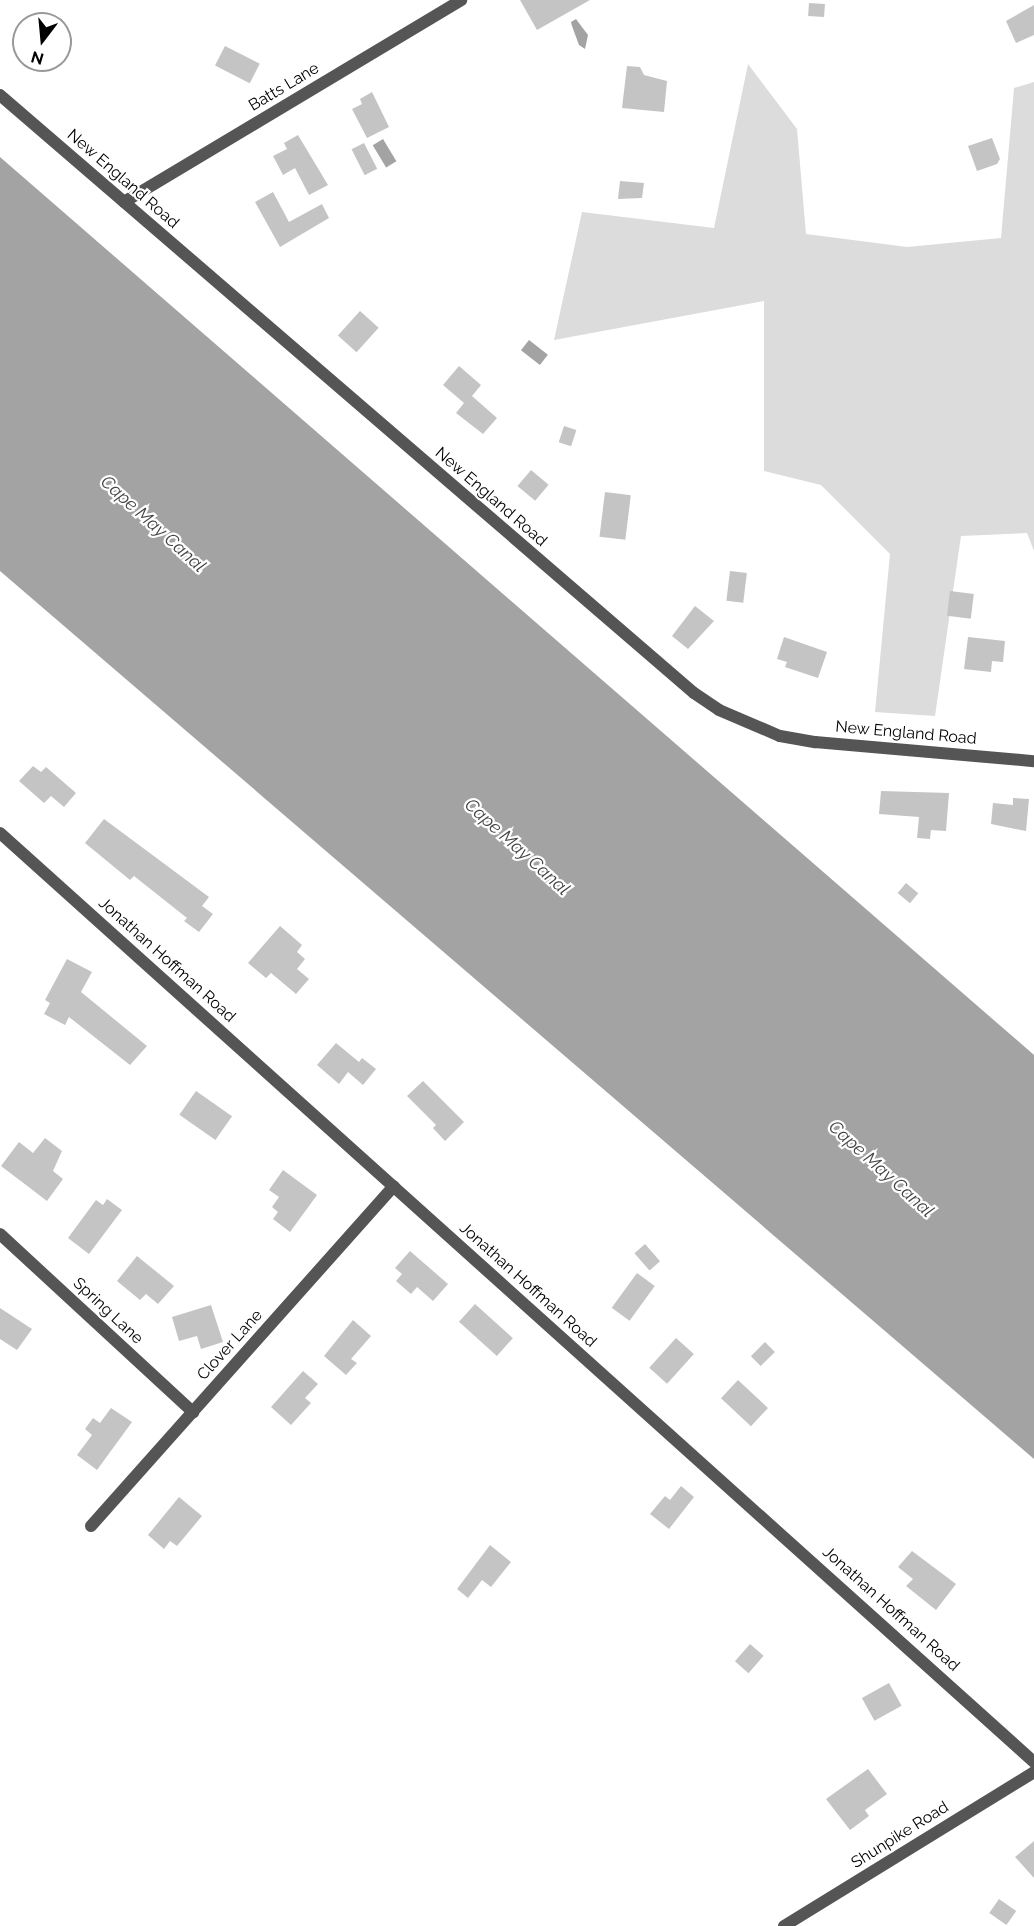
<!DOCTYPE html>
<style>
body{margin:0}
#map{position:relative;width:1034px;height:1926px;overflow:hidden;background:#fff;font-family:Raleway,sans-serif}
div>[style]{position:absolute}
.green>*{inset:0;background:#dcdcdc}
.water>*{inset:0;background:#a3a3a3;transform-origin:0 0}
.building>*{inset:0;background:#c4c4c4;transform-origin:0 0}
.minor>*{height:12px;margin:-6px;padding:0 6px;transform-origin:6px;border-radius:6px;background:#555}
.tertiary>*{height:12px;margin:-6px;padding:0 6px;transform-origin:6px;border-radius:6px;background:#555}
span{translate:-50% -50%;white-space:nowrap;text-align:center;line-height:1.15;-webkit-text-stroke:4.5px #fff;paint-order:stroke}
.street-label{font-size:16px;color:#000}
.water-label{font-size:18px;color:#444;font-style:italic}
.north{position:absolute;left:12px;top:12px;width:60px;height:60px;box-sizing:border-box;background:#fff;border:2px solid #999;border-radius:50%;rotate:196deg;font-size:16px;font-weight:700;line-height:24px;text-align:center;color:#000}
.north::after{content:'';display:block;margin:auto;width:21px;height:27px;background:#000;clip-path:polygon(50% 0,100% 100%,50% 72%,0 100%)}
</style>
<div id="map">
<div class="green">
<div style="clip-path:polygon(748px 64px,797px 129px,806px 234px,907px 247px,1001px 238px,1014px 88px,1034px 82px,1034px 551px,1027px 533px,961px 536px,935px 716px,875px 712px,890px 554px,821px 485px,764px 471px,764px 301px,554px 340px,582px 212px,714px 228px)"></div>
</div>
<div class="water">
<div style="clip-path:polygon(576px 19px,588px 35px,585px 49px,579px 45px,572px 26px,571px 22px)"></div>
<div style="left:383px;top:139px;width:26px;height:12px;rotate:59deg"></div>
<div style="clip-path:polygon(0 157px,1034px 1055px,1034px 1459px,0 571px)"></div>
<div style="left:529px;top:340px;width:24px;height:13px;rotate:38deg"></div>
</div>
<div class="building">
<div style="clip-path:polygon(520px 0,590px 0,537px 30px)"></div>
<div style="left:809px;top:3px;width:16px;height:13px;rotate:4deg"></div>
<div style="clip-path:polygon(1034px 5px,1034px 35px,1016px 43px,1006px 21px)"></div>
<div style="left:225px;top:46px;width:39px;height:22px;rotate:27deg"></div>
<div style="clip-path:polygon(627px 66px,640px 67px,644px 75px,667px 81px,664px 112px,622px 108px)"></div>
<div style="clip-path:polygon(372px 92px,389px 127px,367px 138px,352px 109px,362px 104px,360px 99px)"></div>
<div style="clip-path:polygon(298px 135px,328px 185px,309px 195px,295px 168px,283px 175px,273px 156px,287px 149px,284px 143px)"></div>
<div style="clip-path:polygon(992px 138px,1000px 159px,997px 164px,977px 171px,968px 146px)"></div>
<div style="left:364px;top:143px;width:29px;height:14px;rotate:63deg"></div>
<div style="clip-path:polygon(620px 181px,644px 183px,642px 198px,618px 199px)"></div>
<div style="clip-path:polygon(273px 192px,289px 222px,322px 204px,329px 218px,280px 247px,255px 202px)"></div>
<div style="left:360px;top:311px;width:25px;height:33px;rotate:42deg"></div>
<div style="clip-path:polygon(459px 366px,481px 385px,472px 396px,497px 418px,483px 434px,456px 413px,464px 403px,443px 385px)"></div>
<div style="left:564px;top:426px;width:13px;height:17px;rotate:18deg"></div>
<div style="left:531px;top:470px;width:23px;height:21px;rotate:40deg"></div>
<div style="left:605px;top:492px;width:26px;height:45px;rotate:7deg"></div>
<div style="left:730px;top:571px;width:17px;height:30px;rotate:7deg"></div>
<div style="left:950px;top:591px;width:24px;height:25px;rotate:7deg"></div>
<div style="clip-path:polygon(695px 606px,714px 621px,688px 649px,672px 636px)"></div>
<div style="clip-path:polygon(784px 637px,827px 652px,818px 678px,785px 667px,787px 662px,777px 659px)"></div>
<div style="clip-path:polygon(968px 637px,1005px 641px,1003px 662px,992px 661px,991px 672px,964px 669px)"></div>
<div style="clip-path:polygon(33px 766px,41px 772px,46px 767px,76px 793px,64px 807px,51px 796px,44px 803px,19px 781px)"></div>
<div style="clip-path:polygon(881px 791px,949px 793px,946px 831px,931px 830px,930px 839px,917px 838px,919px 817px,879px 814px)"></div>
<div style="clip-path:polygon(1013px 798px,1029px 799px,1026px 831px,991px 824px,993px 803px,1013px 805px)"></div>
<div style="clip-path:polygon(104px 819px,209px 897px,202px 906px,213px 914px,199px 932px,184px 921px,187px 918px,134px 876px,130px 880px,85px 843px)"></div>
<div style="left:906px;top:883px;width:16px;height:13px;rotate:40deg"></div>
<div style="clip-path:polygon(280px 926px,302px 945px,297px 952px,305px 959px,297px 969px,309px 979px,296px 994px,271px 973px,266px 978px,248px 963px)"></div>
<div style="clip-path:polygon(67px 959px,92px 972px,81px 992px,147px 1046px,130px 1065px,69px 1017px,65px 1025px,44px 1014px,50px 1003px,45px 1000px)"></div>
<div style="clip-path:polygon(336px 1043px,359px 1062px,362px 1058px,376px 1069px,363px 1085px,348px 1072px,339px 1084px,317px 1065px)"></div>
<div style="clip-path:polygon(423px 1081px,464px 1122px,445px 1141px,433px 1128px,436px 1125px,407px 1096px)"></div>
<div style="left:196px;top:1091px;width:44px;height:29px;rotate:35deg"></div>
<div style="clip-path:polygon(45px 1138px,62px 1151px,53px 1171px,63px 1179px,47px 1201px,1px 1166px,19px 1142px,33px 1153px)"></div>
<div style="clip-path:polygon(283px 1170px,317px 1195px,290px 1232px,273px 1219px,278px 1212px,272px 1207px,279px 1197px,269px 1190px)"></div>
<div style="clip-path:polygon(107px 1199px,122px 1210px,89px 1254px,68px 1238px,96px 1200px,103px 1205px)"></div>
<div style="left:645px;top:1244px;width:23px;height:14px;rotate:49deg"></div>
<div style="clip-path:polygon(410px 1251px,448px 1284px,433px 1301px,417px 1287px,411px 1294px,396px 1281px,402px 1274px,395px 1268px)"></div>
<div style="clip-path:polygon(137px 1256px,174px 1286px,158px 1304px,146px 1294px,140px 1300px,117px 1281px)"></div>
<div style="left:637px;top:1273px;width:22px;height:43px;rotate:36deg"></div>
<div style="left:475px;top:1304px;width:51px;height:24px;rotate:42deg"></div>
<div style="clip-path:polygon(211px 1305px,223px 1342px,201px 1349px,197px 1336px,179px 1341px,172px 1317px)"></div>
<div style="clip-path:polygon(0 1308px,32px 1329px,17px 1350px,0 1339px)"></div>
<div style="clip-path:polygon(353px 1320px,371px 1336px,351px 1359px,357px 1363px,346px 1375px,324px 1356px)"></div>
<div style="left:676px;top:1338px;width:24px;height:40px;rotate:42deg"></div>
<div style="left:765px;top:1342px;width:14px;height:20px;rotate:45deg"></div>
<div style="clip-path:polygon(303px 1371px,318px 1384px,305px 1398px,311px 1403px,291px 1425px,271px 1407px)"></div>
<div style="left:738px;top:1380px;width:41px;height:25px;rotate:43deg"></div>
<div style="clip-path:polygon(111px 1408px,132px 1422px,97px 1470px,77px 1455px,92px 1435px,85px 1429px,93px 1418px,100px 1423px)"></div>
<div style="clip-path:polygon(681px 1486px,694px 1497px,669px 1529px,650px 1514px,665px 1496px,670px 1500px)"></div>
<div style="clip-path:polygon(179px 1497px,202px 1516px,177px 1546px,170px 1541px,164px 1549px,148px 1535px)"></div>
<div style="clip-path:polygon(490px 1545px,511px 1562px,491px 1587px,482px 1580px,468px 1598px,457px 1589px)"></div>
<div style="clip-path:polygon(912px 1551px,956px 1584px,936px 1610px,906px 1586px,913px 1579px,898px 1567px)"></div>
<div style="left:750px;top:1644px;width:18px;height:23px;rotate:41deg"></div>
<div style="left:889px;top:1683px;width:26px;height:31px;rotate:61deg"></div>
<div style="clip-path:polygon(868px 1769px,887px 1794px,865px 1810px,869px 1816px,850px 1830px,826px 1799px)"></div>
<div style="clip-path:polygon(1034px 1841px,1034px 1878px,1015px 1857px)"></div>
<div style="left:999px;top:1899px;width:21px;height:17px;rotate:35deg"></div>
</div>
<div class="minor">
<div style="left:124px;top:202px;width:393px;rotate:-30.9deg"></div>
<div style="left:0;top:1234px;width:263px;rotate:42.7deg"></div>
<div style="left:91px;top:1526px;width:455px;rotate:-48.3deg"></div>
</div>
<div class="tertiary">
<div style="left:0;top:95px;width:916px;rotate:40.75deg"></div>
<div style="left:694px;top:693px;width:30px;rotate:34deg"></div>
<div style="left:719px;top:710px;width:66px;rotate:23.1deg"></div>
<div style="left:780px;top:736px;width:36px;rotate:10deg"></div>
<div style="left:815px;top:742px;width:220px;rotate:5deg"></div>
<div style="left:0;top:833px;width:1390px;rotate:41.94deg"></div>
<div style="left:784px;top:1926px;width:294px;rotate:-31.6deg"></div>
</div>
<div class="street-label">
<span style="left:284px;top:87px;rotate:-31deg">Batts Lane</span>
<span style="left:123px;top:179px;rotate:41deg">New England Road</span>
<span style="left:491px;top:497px;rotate:41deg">New England Road</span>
<span style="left:906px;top:733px;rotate:5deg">New England Road</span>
<span style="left:167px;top:960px;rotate:42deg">Jonathan Hoffman Road</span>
<span style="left:528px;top:1285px;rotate:42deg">Jonathan Hoffman Road</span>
<span style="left:108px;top:1311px;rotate:43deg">Spring Lane</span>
<span style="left:230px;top:1345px;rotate:-48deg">Clover Lane</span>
<span style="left:891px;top:1609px;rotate:42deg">Jonathan Hoffman Road</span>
<span style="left:900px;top:1835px;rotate:-32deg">Shunpike Road</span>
</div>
<div class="water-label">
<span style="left:153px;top:524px;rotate:42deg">Cape May Canal</span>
<span style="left:517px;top:847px;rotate:42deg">Cape May Canal</span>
<span style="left:881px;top:1169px;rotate:42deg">Cape May Canal</span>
</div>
<div class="north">N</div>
</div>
